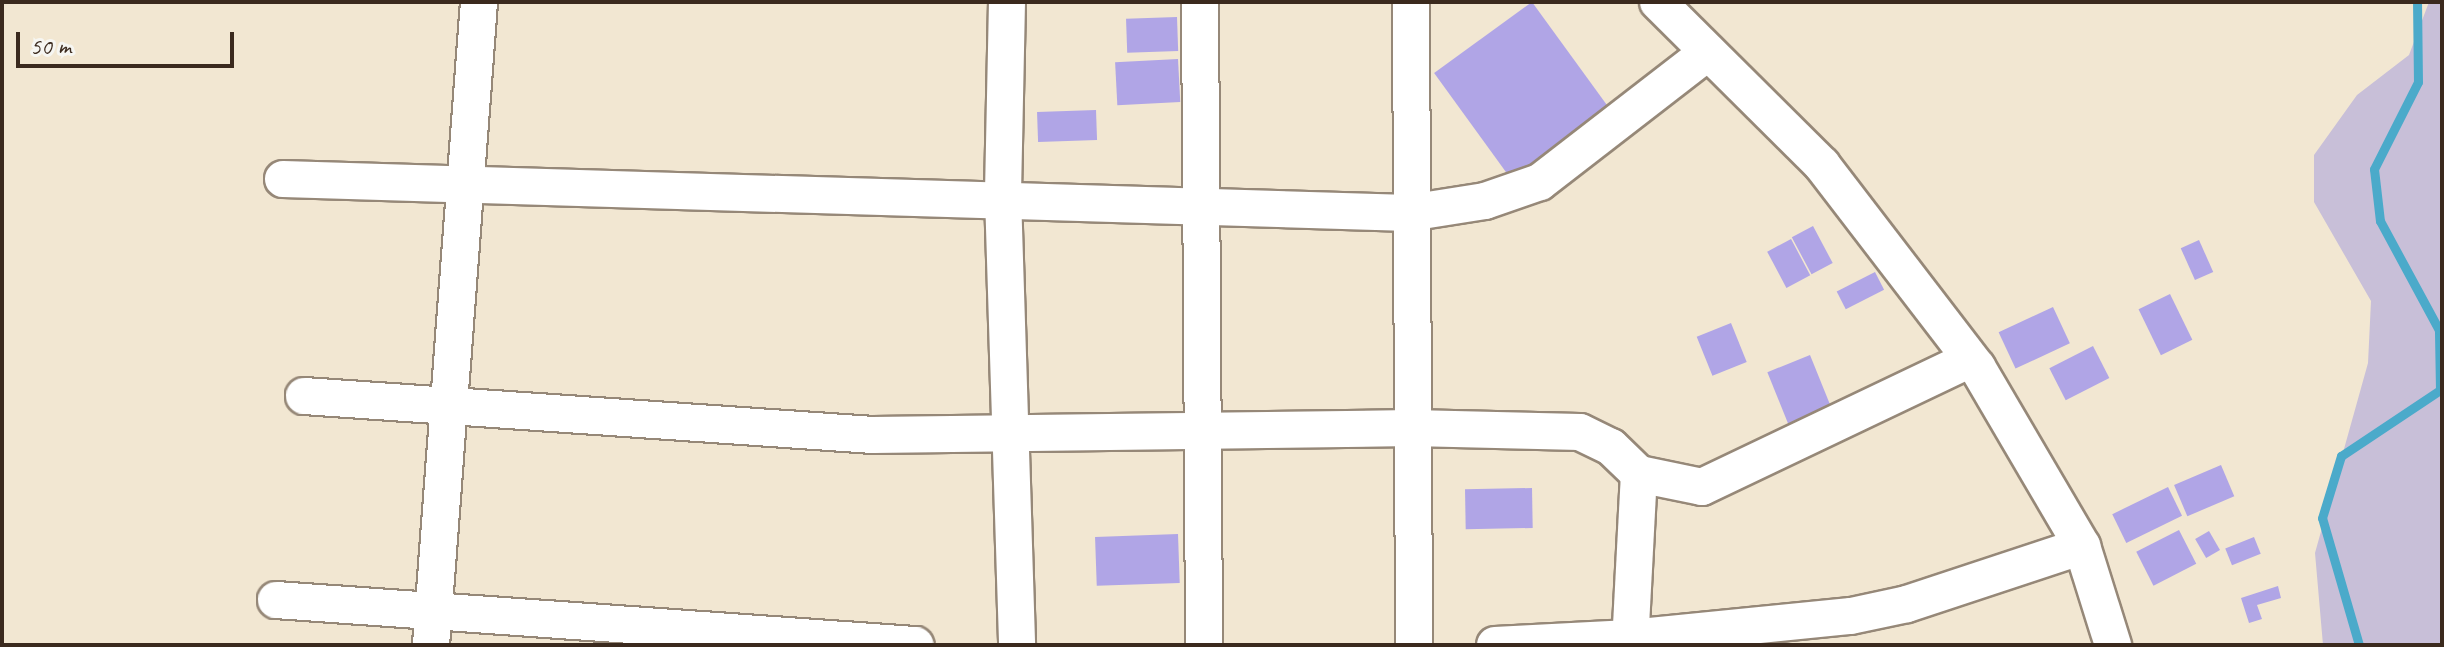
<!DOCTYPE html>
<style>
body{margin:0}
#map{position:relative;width:2444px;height:647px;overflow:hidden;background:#f2e7d2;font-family:Caveat,sans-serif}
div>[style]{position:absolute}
.industrial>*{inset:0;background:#c8bfd8}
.stream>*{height:9px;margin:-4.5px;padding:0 4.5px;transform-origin:4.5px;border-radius:4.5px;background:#4baaca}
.building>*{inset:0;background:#b0a5e6;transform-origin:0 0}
.roads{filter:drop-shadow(2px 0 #968878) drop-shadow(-2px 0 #968878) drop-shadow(0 2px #968878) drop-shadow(0 -2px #968878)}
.minor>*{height:36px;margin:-18px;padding:0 18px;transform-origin:18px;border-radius:18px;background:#fff}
span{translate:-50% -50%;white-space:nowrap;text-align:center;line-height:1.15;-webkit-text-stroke:6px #f6f6f2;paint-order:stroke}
.frame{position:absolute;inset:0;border:4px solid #3b2a1e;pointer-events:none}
.scale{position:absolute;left:16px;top:32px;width:218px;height:36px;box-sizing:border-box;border:4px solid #3b2a1e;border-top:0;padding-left:10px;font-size:24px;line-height:28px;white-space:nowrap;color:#3b2a1e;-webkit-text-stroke:6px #f6f6f2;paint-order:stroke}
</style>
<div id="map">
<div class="industrial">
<div style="clip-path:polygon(2429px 2px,2442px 2px,2442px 645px,2323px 645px,2315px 553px,2368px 363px,2371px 301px,2314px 202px,2314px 155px,2357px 95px,2409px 55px)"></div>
</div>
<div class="stream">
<div style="left:2359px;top:645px;width:132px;rotate:-106.2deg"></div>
<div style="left:2322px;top:518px;width:65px;rotate:-73deg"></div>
<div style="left:2341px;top:456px;width:119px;rotate:-33.7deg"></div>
<div style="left:2440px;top:390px;width:60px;rotate:-91deg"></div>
<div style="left:2439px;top:330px;width:124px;rotate:-118.4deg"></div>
<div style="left:2380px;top:221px;width:52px;rotate:-96.6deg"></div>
<div style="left:2374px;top:169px;width:97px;rotate:-63.2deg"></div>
<div style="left:2418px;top:82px;width:80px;rotate:-90.7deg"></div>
</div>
<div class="building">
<div style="left:1532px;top:2px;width:137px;height:121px;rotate:54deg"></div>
<div style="left:1177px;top:17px;width:34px;height:51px;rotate:88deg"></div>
<div style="left:1178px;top:59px;width:43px;height:63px;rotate:87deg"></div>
<div style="left:1096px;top:110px;width:30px;height:59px;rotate:88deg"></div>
<div style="left:1813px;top:226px;width:42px;height:24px;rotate:62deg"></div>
<div style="left:1791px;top:239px;width:41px;height:27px;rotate:62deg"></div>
<div style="left:2199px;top:240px;width:35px;height:20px;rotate:66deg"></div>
<div style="left:1875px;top:272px;width:20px;height:43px;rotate:63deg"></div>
<div style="left:2170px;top:294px;width:51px;height:35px;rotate:64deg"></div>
<div style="left:2053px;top:307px;width:40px;height:60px;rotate:65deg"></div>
<div style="left:1731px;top:323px;width:42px;height:37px;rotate:68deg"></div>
<div style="left:2093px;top:346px;width:36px;height:49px;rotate:63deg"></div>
<div style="left:1810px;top:355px;width:58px;height:46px;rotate:68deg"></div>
<div style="left:2221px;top:465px;width:34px;height:51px;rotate:67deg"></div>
<div style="left:2168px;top:487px;width:32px;height:62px;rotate:64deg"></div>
<div style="left:1532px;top:488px;width:40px;height:67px;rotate:89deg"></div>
<div style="left:2179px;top:530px;width:38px;height:48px;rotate:63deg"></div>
<div style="left:2209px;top:531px;width:22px;height:16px;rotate:60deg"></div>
<div style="left:1178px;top:534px;width:49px;height:83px;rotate:88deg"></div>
<div style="left:2254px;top:537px;width:18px;height:31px;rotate:68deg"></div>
<div style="clip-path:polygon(2278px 586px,2281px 598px,2257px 605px,2262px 619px,2249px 623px,2241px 598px)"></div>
</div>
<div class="roads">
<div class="minor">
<div style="left:1007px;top:2px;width:194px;rotate:91.2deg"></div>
<div style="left:1003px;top:196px;width:449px;rotate:88.2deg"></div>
<div style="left:1200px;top:2px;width:643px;rotate:89.64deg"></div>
<div style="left:1411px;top:2px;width:643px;rotate:89.73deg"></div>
<div style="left:1658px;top:2px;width:231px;rotate:44.8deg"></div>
<div style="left:1822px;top:165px;width:255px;rotate:52.5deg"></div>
<div style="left:1977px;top:367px;width:208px;rotate:59.6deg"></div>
<div style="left:2082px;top:546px;width:104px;rotate:72.6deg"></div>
<div style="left:283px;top:179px;width:1127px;rotate:1.73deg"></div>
<div style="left:1409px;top:213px;width:77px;rotate:-9deg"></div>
<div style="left:1485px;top:201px;width:58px;rotate:-19.1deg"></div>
<div style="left:1540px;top:182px;width:212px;rotate:-37.7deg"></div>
<div style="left:304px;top:396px;width:570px;rotate:3.92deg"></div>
<div style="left:873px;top:435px;width:539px;rotate:-0.74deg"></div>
<div style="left:1412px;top:428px;width:168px;rotate:1.4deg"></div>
<div style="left:1580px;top:432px;width:34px;rotate:26deg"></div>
<div style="left:1611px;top:447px;width:39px;rotate:44deg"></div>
<div style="left:1639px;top:474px;width:64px;rotate:11.7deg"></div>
<div style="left:1702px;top:487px;width:297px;rotate:-25.5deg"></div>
<div style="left:276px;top:600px;width:641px;rotate:4.03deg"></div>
<div style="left:431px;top:645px;width:645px;rotate:-85.73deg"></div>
<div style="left:1495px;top:645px;width:135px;rotate:-3deg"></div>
<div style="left:1630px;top:638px;width:222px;rotate:-5.7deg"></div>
<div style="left:1851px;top:616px;width:57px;rotate:-12.1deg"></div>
<div style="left:1907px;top:604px;width:184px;rotate:-18.3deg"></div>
<div style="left:1630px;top:645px;width:171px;rotate:-87deg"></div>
</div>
</div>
<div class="frame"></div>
<div class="scale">50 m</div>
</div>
